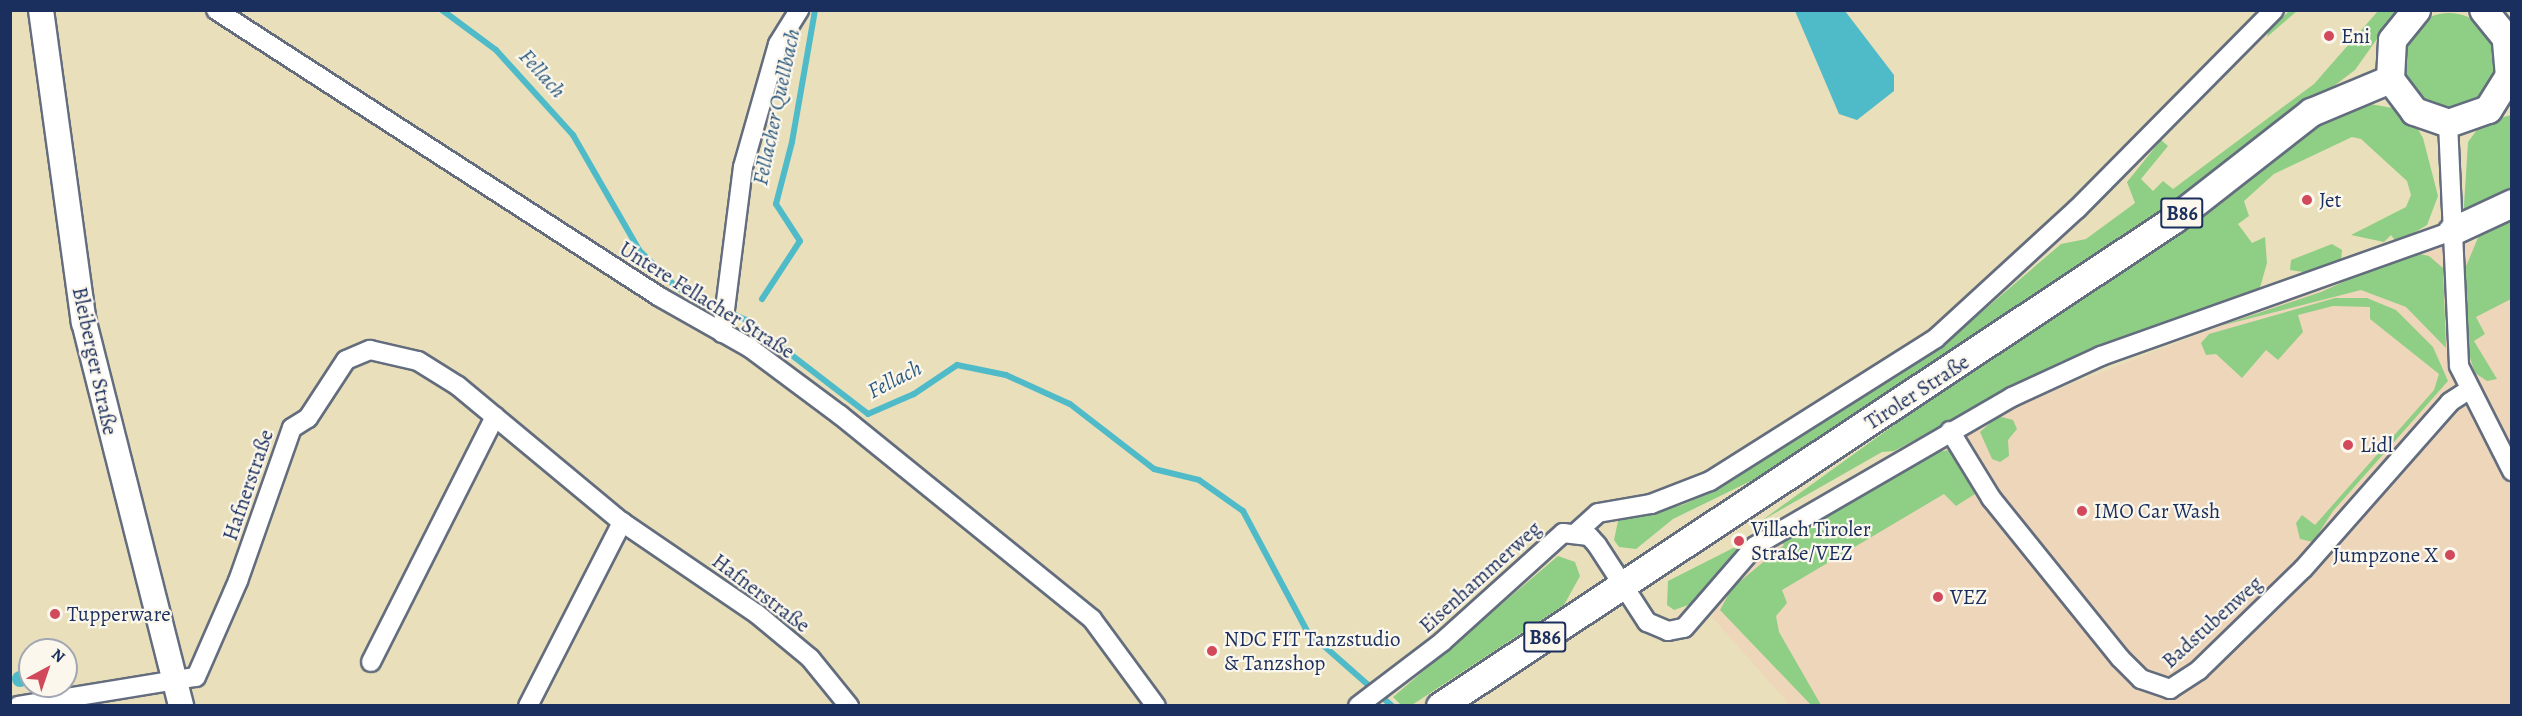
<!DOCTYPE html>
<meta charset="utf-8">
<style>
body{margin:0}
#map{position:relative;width:2522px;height:716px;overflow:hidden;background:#e9dfba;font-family:Alegreya,serif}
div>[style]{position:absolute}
.built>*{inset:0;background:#eed6bb}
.green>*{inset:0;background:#8fcf85}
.round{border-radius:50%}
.water>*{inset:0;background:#4fbbc9}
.stream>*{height:6px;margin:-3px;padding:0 3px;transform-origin:3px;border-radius:3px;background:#4fbbc9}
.roads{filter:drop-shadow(2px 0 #636d7e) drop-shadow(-2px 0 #636d7e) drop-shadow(0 2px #636d7e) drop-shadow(0 -2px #636d7e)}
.minor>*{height:18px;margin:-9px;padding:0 9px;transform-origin:9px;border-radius:9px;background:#fff}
.secondary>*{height:24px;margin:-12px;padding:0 12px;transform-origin:12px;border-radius:12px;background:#fff}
.primary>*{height:27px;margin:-13.5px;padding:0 13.5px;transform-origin:13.5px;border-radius:13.5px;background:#fff}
.dots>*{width:16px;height:16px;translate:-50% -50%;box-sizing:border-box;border:3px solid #fbf7ec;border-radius:50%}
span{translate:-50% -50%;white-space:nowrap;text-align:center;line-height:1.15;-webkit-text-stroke:4.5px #fbf7ec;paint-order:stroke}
.shield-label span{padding:2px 4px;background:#fbf7ec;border:2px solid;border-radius:4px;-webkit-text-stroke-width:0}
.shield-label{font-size:20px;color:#1b2f5e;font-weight:700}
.poi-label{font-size:21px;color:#1b2f5e}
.left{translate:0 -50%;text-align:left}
.right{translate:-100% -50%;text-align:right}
.street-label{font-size:21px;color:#1b2f5e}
.water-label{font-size:22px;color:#2b597e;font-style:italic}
.frame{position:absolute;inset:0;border:12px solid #1b2f5e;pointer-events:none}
.north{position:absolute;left:18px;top:638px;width:60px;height:60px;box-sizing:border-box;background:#fbf7ec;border:2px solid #a1a7b3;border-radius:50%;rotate:40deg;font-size:16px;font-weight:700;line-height:24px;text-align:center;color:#1b2f5e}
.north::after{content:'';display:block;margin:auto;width:21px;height:27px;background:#d1495b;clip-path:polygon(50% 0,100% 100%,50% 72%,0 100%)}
</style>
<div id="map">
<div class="built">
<div style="clip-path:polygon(2511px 237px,2511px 705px,1790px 705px,1712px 617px,1728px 586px,1774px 542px,2002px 411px,2416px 250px)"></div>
</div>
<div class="green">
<div style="clip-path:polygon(2290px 10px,2297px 11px,2267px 37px,2268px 32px)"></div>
<div style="clip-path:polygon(2378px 11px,2394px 11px,2394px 15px,2355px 70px,2181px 201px,1759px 477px,1673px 519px,1636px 549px,1619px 547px,1614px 540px,1618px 521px,1682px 505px,1720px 488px,1935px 352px,2061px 244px,2086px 239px,2135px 203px,2127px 182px,2161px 140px,2168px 146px,2141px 179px,2153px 191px,2163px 181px,2173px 189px,2314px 84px)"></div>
<div class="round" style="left:2402px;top:13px;width:94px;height:94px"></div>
<div style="clip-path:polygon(2364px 103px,2393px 108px,2413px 121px,2423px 138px,2438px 196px,2427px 225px,2397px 243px,2391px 235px,2384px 242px,2351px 235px,2406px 207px,2411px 195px,2407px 181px,2361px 139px,2352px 137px,2274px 174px,2244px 201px,2249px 216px,2238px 224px,2252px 243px,2265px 237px,2267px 263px,2259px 291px,2060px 362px,1894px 451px,1882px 452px,1761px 521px,2304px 129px)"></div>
<div style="clip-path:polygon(2511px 115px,2511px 195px,2463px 221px,2468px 142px,2482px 123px)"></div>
<div style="clip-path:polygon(2511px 210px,2511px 299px,2476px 317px,2485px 334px,2474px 341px,2497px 379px,2487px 381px,2475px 373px,2468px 352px,2464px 271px,2480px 233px)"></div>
<div style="clip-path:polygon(2332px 244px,2342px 250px,2341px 261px,2310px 273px,2290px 270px,2291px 260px)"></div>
<div style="clip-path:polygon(2410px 252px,2429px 256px,2443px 268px,2446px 348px,2406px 307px,2361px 290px,2220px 326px,2321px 292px)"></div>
<div style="clip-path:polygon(2335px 298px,2367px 298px,2396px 310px,2433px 347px,2448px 381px,2333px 511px,2313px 542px,2300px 539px,2296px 523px,2302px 515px,2315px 525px,2434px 390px,2439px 374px,2370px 319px,2370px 307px,2333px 306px,2298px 315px,2303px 332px,2278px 360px,2266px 350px,2242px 378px,2216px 354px,2206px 355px,2201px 343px,2209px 334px)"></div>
<div style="clip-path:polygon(1998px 416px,2013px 420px,2017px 429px,2008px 440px,2009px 456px,2000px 462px,1992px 459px,1980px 432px)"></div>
<div style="clip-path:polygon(1949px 450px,1975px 494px,1956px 506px,1944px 494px,1782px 590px,1787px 603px,1776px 616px,1779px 632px,1821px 705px,1811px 705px,1720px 610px,1732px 588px,1784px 545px,1780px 540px,1932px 453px)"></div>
<div style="clip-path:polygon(1745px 542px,1694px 603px,1674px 610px,1667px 605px,1668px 581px)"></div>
<div style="clip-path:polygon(1558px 556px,1575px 562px,1580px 576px,1564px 605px,1412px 705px,1401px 705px,1393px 697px)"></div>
</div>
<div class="water">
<div style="clip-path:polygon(1795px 11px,1845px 11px,1894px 75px,1894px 91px,1857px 120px,1839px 114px)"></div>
<div class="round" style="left:12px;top:671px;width:16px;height:16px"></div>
</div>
<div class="stream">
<div style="left:442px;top:10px;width:67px;rotate:36.5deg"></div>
<div style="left:496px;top:50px;width:115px;rotate:47.8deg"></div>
<div style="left:573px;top:135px;width:133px;rotate:60.1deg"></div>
<div style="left:639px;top:250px;width:54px;rotate:45deg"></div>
<div style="left:677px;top:288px;width:76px;rotate:24.9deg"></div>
<div style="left:746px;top:320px;width:154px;rotate:37.6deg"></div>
<div style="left:868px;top:414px;width:50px;rotate:-23.5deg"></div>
<div style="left:914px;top:394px;width:52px;rotate:-34deg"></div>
<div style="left:957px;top:365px;width:50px;rotate:11.5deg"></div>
<div style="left:1006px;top:375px;width:70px;rotate:24.4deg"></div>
<div style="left:1070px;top:404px;width:106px;rotate:37.7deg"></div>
<div style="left:1154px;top:469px;width:46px;rotate:13.7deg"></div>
<div style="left:1199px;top:480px;width:54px;rotate:35.2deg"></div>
<div style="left:1243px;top:511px;width:136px;rotate:61.9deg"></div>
<div style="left:1307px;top:631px;width:113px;rotate:41.4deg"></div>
<div style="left:762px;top:299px;width:69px;rotate:-56.8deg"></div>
<div style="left:800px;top:241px;width:44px;rotate:-123deg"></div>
<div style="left:776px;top:204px;width:64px;rotate:-75.5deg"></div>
<div style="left:792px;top:142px;width:134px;rotate:-80.1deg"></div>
</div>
<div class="roads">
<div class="minor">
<div style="left:216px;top:10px;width:529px;rotate:32.88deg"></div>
<div style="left:660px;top:297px;width:103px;rotate:29.5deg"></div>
<div style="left:750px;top:348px;width:112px;rotate:36.7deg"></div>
<div style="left:840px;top:415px;width:324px;rotate:39deg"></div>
<div style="left:1092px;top:619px;width:108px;rotate:53.7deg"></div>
<div style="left:2448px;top:123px;width:243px;rotate:87.4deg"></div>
<div style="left:2459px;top:366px;width:118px;rotate:63.2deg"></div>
<div style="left:722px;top:333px;width:167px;rotate:-82.8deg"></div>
<div style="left:743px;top:167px;width:128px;rotate:-74.1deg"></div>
<div style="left:778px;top:44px;width:40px;rotate:-58deg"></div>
<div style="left:1950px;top:431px;width:79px;rotate:58.5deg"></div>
<div style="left:1991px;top:498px;width:206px;rotate:51.1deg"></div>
<div style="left:2120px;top:658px;width:30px;rotate:45deg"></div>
<div style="left:2141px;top:679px;width:31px;rotate:19deg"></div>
<div style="left:2170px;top:689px;width:35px;rotate:-33deg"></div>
<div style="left:2199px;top:670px;width:145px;rotate:-44.2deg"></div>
<div style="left:2303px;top:569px;width:222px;rotate:-48.6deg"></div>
<div style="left:2450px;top:402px;width:24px;rotate:-33deg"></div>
<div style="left:1577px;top:532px;width:28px;rotate:-42deg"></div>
<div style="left:1598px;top:513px;width:54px;rotate:-9.6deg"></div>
<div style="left:1651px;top:504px;width:63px;rotate:-21.3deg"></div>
<div style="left:1710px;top:481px;width:267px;rotate:-32.3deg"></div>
<div style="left:1936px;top:338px;width:191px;rotate:-42.5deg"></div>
<div style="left:2077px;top:209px;width:280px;rotate:-45.3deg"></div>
<div style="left:371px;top:662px;width:275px;rotate:-63.2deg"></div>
<div style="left:18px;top:706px;width:180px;rotate:-9.3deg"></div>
<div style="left:196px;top:677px;width:105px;rotate:-66.4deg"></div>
<div style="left:238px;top:581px;width:162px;rotate:-70.6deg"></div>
<div style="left:292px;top:428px;width:19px;rotate:-32deg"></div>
<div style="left:308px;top:418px;width:69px;rotate:-56.8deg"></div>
<div style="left:346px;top:360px;width:26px;rotate:-23deg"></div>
<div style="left:370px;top:350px;width:49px;rotate:12.9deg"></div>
<div style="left:418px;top:361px;width:47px;rotate:32deg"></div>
<div style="left:458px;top:386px;width:213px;rotate:39.7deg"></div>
<div style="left:622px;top:522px;width:163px;rotate:34.3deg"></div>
<div style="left:757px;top:614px;width:69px;rotate:39.7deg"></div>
<div style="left:810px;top:658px;width:62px;rotate:50.9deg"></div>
<div style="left:528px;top:706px;width:207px;rotate:-62.9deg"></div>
<div style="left:1358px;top:706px;width:106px;rotate:-37.3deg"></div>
<div style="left:1442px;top:642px;width:163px;rotate:-42deg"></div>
<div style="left:1563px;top:533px;width:26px;rotate:7deg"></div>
<div style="left:1589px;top:536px;width:12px;rotate:48deg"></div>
<div style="left:1597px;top:545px;width:92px;rotate:57deg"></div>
<div style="left:1647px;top:622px;width:23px;rotate:23deg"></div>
<div style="left:1668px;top:631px;width:16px;rotate:-11deg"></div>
<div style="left:1684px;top:628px;width:108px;rotate:-49.1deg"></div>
<div style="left:1755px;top:546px;width:297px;rotate:-30.1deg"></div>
<div style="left:2012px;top:397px;width:98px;rotate:-24.7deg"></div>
<div style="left:2101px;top:356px;width:373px;rotate:-19.6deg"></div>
</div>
<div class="secondary">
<div style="left:41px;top:10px;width:315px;rotate:82.2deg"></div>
<div style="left:84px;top:322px;width:396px;rotate:75.8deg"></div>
</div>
<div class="primary">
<div style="left:2416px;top:10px;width:38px;rotate:129deg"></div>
<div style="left:2392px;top:40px;width:39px;rotate:93deg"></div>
<div style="left:2390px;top:79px;width:40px;rotate:53deg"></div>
<div style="left:2414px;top:111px;width:36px;rotate:19deg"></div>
<div style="left:2448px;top:123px;width:42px;rotate:-19.3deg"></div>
<div style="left:2488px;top:109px;width:39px;rotate:-58deg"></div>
<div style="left:2509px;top:76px;width:38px;rotate:-95deg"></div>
<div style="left:2506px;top:38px;width:36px;rotate:-129deg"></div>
<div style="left:2452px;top:231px;width:66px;rotate:-25deg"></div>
<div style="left:1440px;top:706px;width:881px;rotate:-33.56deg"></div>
<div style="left:2174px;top:219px;width:174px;rotate:-38deg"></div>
<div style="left:2311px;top:112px;width:86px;rotate:-22.7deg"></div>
</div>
</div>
<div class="dots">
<div style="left:2329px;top:36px;background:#d1495b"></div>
<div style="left:2307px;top:200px;background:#d1495b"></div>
<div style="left:2348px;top:445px;background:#d1495b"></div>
<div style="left:2082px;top:511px;background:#d1495b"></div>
<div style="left:1739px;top:541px;background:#d1495b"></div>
<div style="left:2450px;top:555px;background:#d1495b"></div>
<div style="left:1938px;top:597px;background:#d1495b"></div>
<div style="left:55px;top:614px;background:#d1495b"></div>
<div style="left:1212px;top:651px;background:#d1495b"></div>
</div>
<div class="shield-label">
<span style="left:2182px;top:213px">B86</span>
<span style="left:1545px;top:637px">B86</span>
</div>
<div class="poi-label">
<span class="left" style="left:2341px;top:36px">Eni</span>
<span class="left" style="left:2319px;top:200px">Jet</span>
<span class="left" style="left:2360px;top:445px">Lidl</span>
<span class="left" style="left:2094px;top:511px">IMO Car Wash</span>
<span class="left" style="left:1751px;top:541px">Villach Tiroler<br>Straße/VEZ</span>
<span class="right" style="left:2438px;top:555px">Jumpzone X</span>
<span class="left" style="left:1950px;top:597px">VEZ</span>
<span class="left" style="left:67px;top:614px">Tupperware</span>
<span class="left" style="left:1224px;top:651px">NDC FIT Tanzstudio<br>&amp; Tanzshop</span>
</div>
<div class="street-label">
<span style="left:707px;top:300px;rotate:32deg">Untere Fellacher Straße</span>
<span style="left:95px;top:361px;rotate:78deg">Bleiberger Straße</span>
<span style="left:1917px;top:392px;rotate:-33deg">Tiroler Straße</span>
<span style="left:248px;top:485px;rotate:-71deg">Hafnerstraße</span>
<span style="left:1480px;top:577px;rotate:-42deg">Eisenhammerweg</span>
<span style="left:761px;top:593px;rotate:37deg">Hafnerstraße</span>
<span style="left:2212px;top:622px;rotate:-42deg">Badstubenweg</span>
</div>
<div class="water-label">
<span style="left:542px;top:74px;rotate:48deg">Fellach</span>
<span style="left:777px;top:107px;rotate:-78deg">Fellacher Quellbach</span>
<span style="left:895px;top:380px;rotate:-27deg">Fellach</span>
</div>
<div class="frame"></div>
<div class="north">N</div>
</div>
